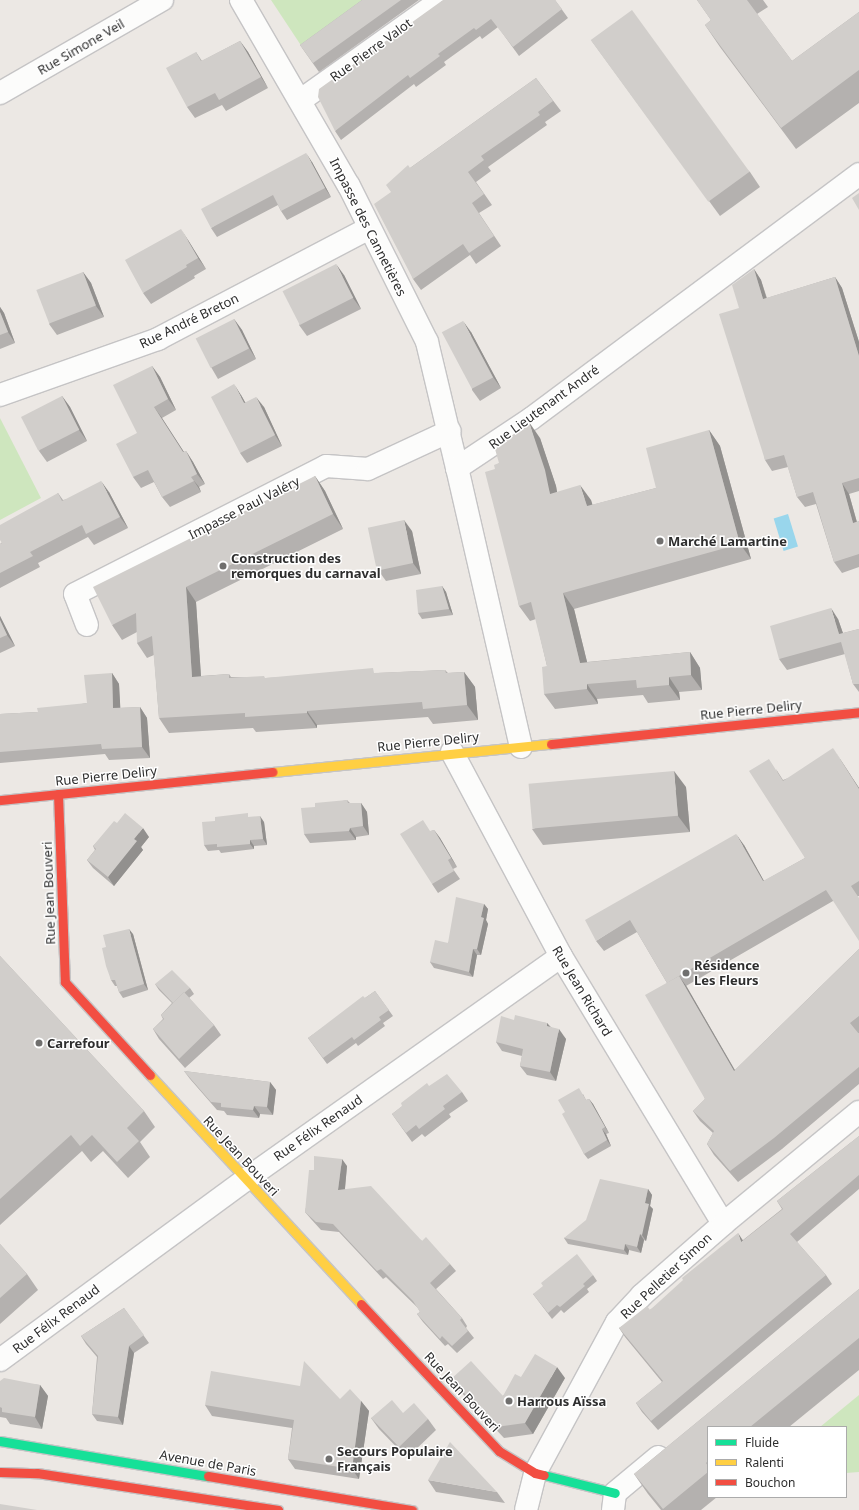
<!DOCTYPE html>
<meta charset="utf-8">
<style>
body{margin:0}
#map{position:relative;width:859px;height:1510px;overflow:hidden;background:#ece8e4;font-family:"Noto Sans",sans-serif}
div>[style]{position:absolute}
.green>*{inset:0;background:#cee6be}
.water>*{inset:0;background:#99d6ec;transform-origin:0 0}
.roads{filter:drop-shadow(1px 0 #c5c4c5) drop-shadow(-1px 0 #c5c4c5) drop-shadow(0 1px #c5c4c5) drop-shadow(0 -1px #c5c4c5)}
.street>*{height:22px;margin:-11px;padding:0 11px;transform-origin:11px;border-radius:11px;background:#fcfcfb}
.fast>*{height:9px;margin:-4.5px;padding:0 4.5px;transform-origin:4.5px;border-radius:4.5px;background:#16e098}
.slow>*{height:9px;margin:-4.5px;padding:0 4.5px;transform-origin:4.5px;border-radius:4.5px;background:#ffcf43}
.jam>*{height:9px;margin:-4.5px;padding:0 4.5px;transform-origin:4.5px;border-radius:4.5px;background:#f24e42}
.wall>*{inset:0;background:#b4b1af}
.shaded-wall>*{inset:0;background:#92908e}
.building>*{inset:0;background:#d1cecb;transform-origin:0 0}
.dots>*{width:11px;height:11px;translate:-50% -50%;box-sizing:border-box;border:2px solid #fff;border-radius:50%}
span{translate:-50% -50%;white-space:nowrap;text-align:center;line-height:1.15;-webkit-text-stroke:3px #fff;paint-order:stroke}
.street-label{font-size:13px;color:#2e2e2e}
.poi-label{font-size:13px;color:#2e2e2e;font-weight:700}
.left{translate:0 -50%;text-align:left}
.legend{position:absolute;left:707px;top:1426px;width:140px;height:72px;box-sizing:border-box;background:#fff;border:1px solid #ababab;margin:0;padding:5px 7px;list-style:none;font-size:12px;color:#2e2e2e}
.legend li{display:flex;align-items:center;gap:8px;height:20px}
.legend b{width:20px;border:1px solid #ababab}
</style>
<div id="map">
<div class="green">
<div style="clip-path:polygon(271px 0,379px 0,306px 53px)"></div>
<div style="clip-path:polygon(0 418px,41px 498px,0 520px)"></div>
<div style="clip-path:polygon(859px 1395px,859px 1472px,846px 1473px,846px 1427px,820px 1427px)"></div>
</div>
<div class="water">
<div style="left:788px;top:514px;width:34px;height:15px;rotate:73deg"></div>
</div>
<div class="roads">
<div class="street">
<div style="left:241px;top:0;width:215px;rotate:59.9deg"></div>
<div style="left:349px;top:186px;width:174px;rotate:63.4deg"></div>
<div style="left:427px;top:342px;width:130px;rotate:76.6deg"></div>
<div style="left:0;top:93px;width:187px;rotate:-29.9deg"></div>
<div style="left:301px;top:100px;width:172px;rotate:-35.5deg"></div>
<div style="left:0;top:395px;width:168px;rotate:-19.5deg"></div>
<div style="left:158px;top:339px;width:238px;rotate:-27.7deg"></div>
<div style="left:87px;top:625px;width:33px;rotate:-111deg"></div>
<div style="left:75px;top:594px;width:282px;rotate:-27deg"></div>
<div style="left:326px;top:466px;width:42px;rotate:4.1deg"></div>
<div style="left:368px;top:469px;width:90px;rotate:-24.9deg"></div>
<div style="left:521px;top:747px;width:286px;rotate:-102.9deg"></div>
<div style="left:457px;top:468px;width:90px;rotate:-33.7deg"></div>
<div style="left:532px;top:418px;width:408px;rotate:-36.7deg"></div>
<div style="left:452px;top:752px;width:231px;rotate:61.9deg"></div>
<div style="left:561px;top:956px;width:313px;rotate:58.8deg"></div>
<div style="left:0;top:1360px;width:304px;rotate:-36.3deg"></div>
<div style="left:245px;top:1180px;width:387px;rotate:-35.3deg"></div>
<div style="left:526px;top:1510px;width:38px;rotate:-76deg"></div>
<div style="left:535px;top:1473px;width:172px;rotate:-61.5deg"></div>
<div style="left:617px;top:1322px;width:37px;rotate:-47deg"></div>
<div style="left:642px;top:1295px;width:108px;rotate:-41.2deg"></div>
<div style="left:723px;top:1224px;width:176px;rotate:-39.5deg"></div>
<div style="left:613px;top:1510px;width:17px;rotate:-83deg"></div>
<div style="left:615px;top:1493px;width:56px;rotate:-39.9deg"></div>
</div>
<div class="fast">
<div style="left:0;top:1441px;width:211px;rotate:9.6deg"></div>
<div style="left:544px;top:1475px;width:73px;rotate:14.2deg"></div>
</div>
<div class="slow">
<div style="left:273px;top:772px;width:279px;rotate:-5.8deg"></div>
<div style="left:150px;top:1075px;width:311px;rotate:47.3deg"></div>
</div>
<div class="jam">
<div style="left:551px;top:744px;width:310px;rotate:-5.9deg"></div>
<div style="left:58px;top:794px;width:188px;rotate:87.9deg"></div>
<div style="left:65px;top:982px;width:126px;rotate:47.6deg"></div>
<div style="left:0;top:800px;width:274px;rotate:-5.9deg"></div>
<div style="left:361px;top:1304px;width:202px;rotate:46.8deg"></div>
<div style="left:499px;top:1451px;width:42px;rotate:31.4deg"></div>
<div style="left:535px;top:1473px;width:9px;rotate:13deg"></div>
<div style="left:0;top:1472px;width:37px;rotate:2deg"></div>
<div style="left:37px;top:1473px;width:244px;rotate:8.7deg"></div>
<div style="left:208px;top:1476px;width:207px;rotate:9.5deg"></div>
</div>
</div>
<div class="wall">
<div style="clip-path:polygon(362px 0,419px 0,319px 72px,300px 45px)"></div>
<div style="clip-path:polygon(555px 0,568px 18px,519px 56px,498px 27px,482px 39px,480px 36px,444px 62px,446px 65px,416px 87px,414px 84px,341px 140px,335px 131px,442px 1px)"></div>
<div style="clip-path:polygon(697px 0,763px 0,768px 7px,757px 14px,792px 61px,859px 12px,859px 103px,796px 149px,720px 47px,705px 25px,711px 20px)"></div>
<div style="clip-path:polygon(591px 40px,750px 172px,760px 187px,720px 216px)"></div>
<div style="clip-path:polygon(240px 41px,248px 52px,268px 88px,226px 111px,222px 105px,195px 118px,187px 107px,196px 52px,202px 61px)"></div>
<div style="clip-path:polygon(536px 78px,561px 111px,545px 122px,547px 125px,488px 167px,491px 171px,476px 182px,492px 205px,479px 213px,501px 246px,476px 264px,470px 255px,421px 290px,413px 279px,391px 192px,410px 168px)"></div>
<div style="clip-path:polygon(312px 162px,331px 197px,287px 220px,281px 211px,278px 205px,217px 237px,211px 228px)"></div>
<div style="clip-path:polygon(188px 240px,206px 269px,194px 276px,195px 278px,151px 304px,143px 293px)"></div>
<div style="clip-path:polygon(754px 269px,761px 280px,767px 298px,835px 277px,842px 288px,859px 342px,859px 491px,849px 494px,857px 522px,859px 521px,859px 567px,842px 573px,834px 562px,816px 504px,805px 507px,797px 497px,788px 467px,772px 471px,765px 460px,739px 308px)"></div>
<div style="clip-path:polygon(83px 272px,91px 283px,104px 317px,57px 335px,49px 324px)"></div>
<div style="clip-path:polygon(344px 275px,361px 309px,307px 336px,299px 325px)"></div>
<div style="clip-path:polygon(0 307px,4px 313px,15px 343px,0 349px)"></div>
<div style="clip-path:polygon(234px 319px,242px 330px,256px 359px,218px 379px,211px 367px)"></div>
<div style="clip-path:polygon(471px 332px,501px 388px,480px 401px,472px 390px)"></div>
<div style="clip-path:polygon(152px 366px,160px 377px,176px 410px,162px 418px,184px 452px,186px 451px,193px 462px,205px 484px,199px 487px,201px 492px,170px 507px,162px 497px,154px 482px,141px 488px,133px 477px,137px 433px)"></div>
<div style="clip-path:polygon(241px 395px,245px 402px,264px 407px,282px 446px,247px 463px,240px 453px)"></div>
<div style="clip-path:polygon(62px 396px,70px 407px,87px 441px,47px 462px,39px 451px)"></div>
<div style="clip-path:polygon(709px 430px,720px 446px,751px 559px,574px 609px,587px 662px,690px 652px,700px 668px,702px 690px,679px 692px,680px 700px,648px 703px,643px 695px,597px 699px,598px 704px,555px 709px,544px 694px,547px 666px,536px 619px,530px 621px,519px 606px,495px 469px,499px 463px,540px 438px,556px 486px,557px 492px,591px 500px,592px 505px,656px 488px)"></div>
<div style="clip-path:polygon(315px 476px,325px 491px,343px 529px,196px 602px,201px 676px,229px 674px,231px 677px,266px 678px,445px 670px,448px 673px,464px 672px,475px 687px,478px 720px,433px 724px,428px 717px,317px 725px,317px 728px,256px 732px,253px 728px,169px 733px,159px 718px,154px 655px,147px 658px,137px 643px,137px 632px,122px 640px,112px 625px)"></div>
<div style="clip-path:polygon(109px 492px,128px 528px,94px 545px,88px 537px,38px 563px,40px 567px,0 588px,0 544px,58px 493px,63px 500px)"></div>
<div style="clip-path:polygon(412px 531px,421px 574px,386px 581px,378px 570px)"></div>
<div style="clip-path:polygon(442px 586px,446px 592px,453px 615px,422px 619px,418px 613px)"></div>
<div style="clip-path:polygon(0 616px,15px 646px,0 653px)"></div>
<div style="clip-path:polygon(838px 619px,843px 633px,859px 629px,859px 692px,853px 684px,845px 654px,787px 670px,779px 659px)"></div>
<div style="clip-path:polygon(112px 673px,119px 684px,120px 708px,140px 707px,147px 718px,150px 758px,109px 760px,105px 754px,0 763px,0 714px,38px 712px,87px 703px)"></div>
<div style="clip-path:polygon(840px 759px,859px 788px,859px 896px,833px 901px,686px 986px,735px 1070px,859px 949px,859px 1033px,858px 1033px,859px 1034px,859px 1084px,782px 1149px,738px 1182px,714px 1155px,707px 1144px,713px 1133px,700px 1121px,693px 1111px,705px 1099px,667px 983px,637px 932px,604px 951px,596px 941px,744px 845px,764px 881px,805px 858px,776px 769px,783px 780px)"></div>
<div style="clip-path:polygon(686px 787px,690px 832px,543px 845px,532px 829px)"></div>
<div style="clip-path:polygon(347px 800px,350px 803px,361px 803px,367px 812px,369px 835px,356px 837px,356px 840px,310px 843px,304px 834px,315px 807px)"></div>
<div style="clip-path:polygon(250px 817px,264px 822px,267px 845px,254px 846px,254px 849px,221px 853px,219px 850px,208px 851px,204px 845px,215px 821px)"></div>
<div style="clip-path:polygon(117px 823px,149px 837px,141px 847px,143px 850px,114px 886px,93px 868px,87px 860px,95px 850px,93px 846px)"></div>
<div style="clip-path:polygon(434px 830px,440px 838px,457px 867px,453px 869px,460px 879px,438px 893px,432px 884px,431px 831px)"></div>
<div style="clip-path:polygon(484px 904px,488px 909px,486px 920px,488px 924px,481px 955px,477px 955px,473px 977px,434px 968px,430px 962px)"></div>
<div style="clip-path:polygon(133px 934px,148px 990px,123px 998px,119px 992px,117px 986px,115px 986px,111px 980px,106px 947px)"></div>
<div style="clip-path:polygon(0 956px,144px 1111px,155px 1127px,140px 1142px,150px 1157px,128px 1178px,103px 1151px,91px 1162px,82px 1151px,0 1225px)"></div>
<div style="clip-path:polygon(155px 984px,190px 988px,194px 994px,189px 998px,214px 1025px,221px 1035px,185px 1068px,159px 1039px,153px 1029px,163px 1019px,161px 1015px,172px 1003px,159px 990px)"></div>
<div style="clip-path:polygon(375px 991px,393px 1016px,383px 1023px,385px 1026px,358px 1046px,356px 1043px,327px 1064px,308px 1038px,365px 998px)"></div>
<div style="clip-path:polygon(514px 1020px,547px 1023px,551px 1027px,566px 1039px,556px 1081px,527px 1075px,520px 1066px,522px 1056px,502px 1051px,496px 1042px)"></div>
<div style="clip-path:polygon(184px 1071px,270px 1082px,276px 1090px,273px 1115px,260px 1114px,259px 1118px,227px 1115px,224px 1111px,217px 1110px,190px 1079px)"></div>
<div style="clip-path:polygon(429px 1086px,462px 1092px,468px 1101px,449px 1114px,451px 1117px,425px 1137px,422px 1134px,412px 1142px,392px 1114px)"></div>
<div style="clip-path:polygon(583px 1094px,586px 1100px,589px 1099px,593px 1104px,609px 1133px,606px 1134px,611px 1146px,588px 1159px,584px 1154px,565px 1112px)"></div>
<div style="clip-path:polygon(859px 1136px,859px 1189px,797px 1242px,826px 1275px,832px 1284px,658px 1430px,642px 1412px,636px 1403px,662px 1382px,625px 1337px,619px 1328px,650px 1310px,743px 1240px,782px 1209px,777px 1201px)"></div>
<div style="clip-path:polygon(347px 1166px,345px 1189px,422px 1241px,450px 1264px,456px 1271px,436px 1289px,462px 1318px,467px 1326px,466px 1328px,474px 1338px,457px 1353px,448px 1344px,445px 1346px,423px 1322px,417px 1314px,420px 1312px,418px 1308px,386px 1277px,383px 1279px,339px 1232px,321px 1230px,311px 1219px,305px 1212px,314px 1170px)"></div>
<div style="clip-path:polygon(648px 1189px,652px 1195px,650px 1206px,653px 1209px,646px 1241px,644px 1240px,641px 1253px,629px 1250px,628px 1255px,568px 1244px,564px 1238px)"></div>
<div style="clip-path:polygon(0 1244px,27px 1274px,38px 1290px,0 1324px)"></div>
<div style="clip-path:polygon(593px 1275px,597px 1281px,587px 1289px,589px 1292px,564px 1313px,561px 1310px,552px 1319px,533px 1294px)"></div>
<div style="clip-path:polygon(859px 1289px,859px 1370px,789px 1427px,708px 1427px,708px 1497px,717px 1497px,701px 1510px,661px 1510px,648px 1494px,634px 1474px)"></div>
<div style="clip-path:polygon(124px 1308px,149px 1343px,134px 1353px,123px 1425px,97px 1421px,92px 1414px,97px 1357px,86px 1344px,81px 1336px)"></div>
<div style="clip-path:polygon(521px 1377px,565px 1378px,533px 1434px,504px 1438px,459px 1390px,451px 1379px,503px 1396px)"></div>
<div style="clip-path:polygon(0 1381px,40px 1385px,48px 1396px,42px 1429px,10px 1424px,6px 1418px,0 1417px)"></div>
<div style="clip-path:polygon(340px 1399px,361px 1401px,369px 1411px,359px 1479px,295px 1469px,288px 1459px,292px 1428px,212px 1416px,205px 1405px)"></div>
<div style="clip-path:polygon(403px 1413px,428px 1419px,436px 1430px,407px 1458px,379px 1429px,371px 1418px)"></div>
<div style="clip-path:polygon(428px 1480px,497px 1492px,505px 1503px,436px 1492px)"></div>
</div>
<div class="shaded-wall">
<div style="clip-path:polygon(240px 41px,248px 52px,268px 88px,261px 77px)"></div>
<div style="clip-path:polygon(306px 153px,312px 162px,331px 197px,325px 188px)"></div>
<div style="clip-path:polygon(181px 229px,188px 240px,206px 269px,198px 258px)"></div>
<div style="clip-path:polygon(336px 264px,344px 275px,361px 309px,353px 298px)"></div>
<div style="clip-path:polygon(754px 269px,761px 280px,770px 310px,763px 299px)"></div>
<div style="clip-path:polygon(83px 272px,91px 283px,104px 317px,96px 306px)"></div>
<div style="clip-path:polygon(835px 277px,842px 288px,859px 342px,859px 356px)"></div>
<div style="clip-path:polygon(0 307px,4px 313px,15px 343px,8px 332px,0 312px)"></div>
<div style="clip-path:polygon(234px 319px,242px 330px,256px 359px,249px 348px)"></div>
<div style="clip-path:polygon(463px 321px,471px 332px,501px 388px,493px 377px)"></div>
<div style="clip-path:polygon(152px 366px,160px 377px,176px 410px,168px 399px)"></div>
<div style="clip-path:polygon(234px 384px,241px 395px,251px 413px,244px 403px)"></div>
<div style="clip-path:polygon(62px 396px,70px 407px,87px 441px,79px 430px)"></div>
<div style="clip-path:polygon(256px 397px,264px 407px,282px 446px,275px 435px)"></div>
<div style="clip-path:polygon(154px 407px,162px 418px,191px 463px,183px 452px)"></div>
<div style="clip-path:polygon(529px 422px,540px 438px,556px 486px,560px 509px,550px 494px)"></div>
<div style="clip-path:polygon(709px 430px,720px 446px,751px 559px,740px 544px)"></div>
<div style="clip-path:polygon(186px 451px,193px 462px,205px 484px,197px 474px)"></div>
<div style="clip-path:polygon(315px 476px,325px 491px,343px 529px,333px 514px)"></div>
<div style="clip-path:polygon(191px 477px,199px 487px,201px 492px,194px 481px)"></div>
<div style="clip-path:polygon(101px 481px,109px 492px,128px 528px,120px 517px)"></div>
<div style="clip-path:polygon(842px 483px,849px 494px,859px 530px,853px 523px)"></div>
<div style="clip-path:polygon(580px 485px,591px 500px,598px 522px,587px 506px)"></div>
<div style="clip-path:polygon(404px 520px,412px 531px,421px 574px,413px 563px)"></div>
<div style="clip-path:polygon(442px 586px,446px 592px,453px 615px,449px 609px)"></div>
<div style="clip-path:polygon(186px 587px,196px 602px,202px 692px,192px 677px)"></div>
<div style="clip-path:polygon(563px 593px,574px 609px,591px 678px,580px 663px)"></div>
<div style="clip-path:polygon(831px 608px,838px 619px,847px 645px,839px 634px)"></div>
<div style="clip-path:polygon(0 616px,15px 646px,7px 635px,0 620px)"></div>
<div style="clip-path:polygon(690px 652px,700px 668px,702px 690px,691px 675px)"></div>
<div style="clip-path:polygon(464px 672px,475px 687px,478px 720px,467px 705px)"></div>
<div style="clip-path:polygon(112px 673px,119px 684px,121px 719px,113px 708px)"></div>
<div style="clip-path:polygon(669px 677px,679px 692px,680px 700px,669px 685px)"></div>
<div style="clip-path:polygon(587px 684px,597px 699px,598px 704px,587px 689px)"></div>
<div style="clip-path:polygon(140px 707px,147px 718px,150px 758px,142px 747px)"></div>
<div style="clip-path:polygon(307px 711px,317px 725px,317px 728px,307px 713px)"></div>
<div style="clip-path:polygon(833px 748px,859px 788px,859px 789px)"></div>
<div style="clip-path:polygon(674px 771px,686px 787px,690px 832px,678px 816px)"></div>
<div style="clip-path:polygon(361px 803px,367px 812px,369px 835px,363px 826px)"></div>
<div style="clip-path:polygon(260px 816px,264px 822px,267px 845px,263px 839px)"></div>
<div style="clip-path:polygon(143px 828px,149px 837px,141px 847px,143px 850px,114px 886px,108px 877px,134px 839px)"></div>
<div style="clip-path:polygon(350px 828px,356px 837px,356px 840px,349px 831px)"></div>
<div style="clip-path:polygon(434px 830px,440px 838px,457px 867px,451px 858px)"></div>
<div style="clip-path:polygon(736px 834px,744px 845px,770px 892px,763px 881px)"></div>
<div style="clip-path:polygon(250px 840px,254px 846px,254px 849px,250px 844px)"></div>
<div style="clip-path:polygon(484px 904px,488px 909px,486px 920px,488px 924px,481px 955px,477px 949px,481px 917px)"></div>
<div style="clip-path:polygon(129px 929px,133px 934px,148px 990px,144px 984px)"></div>
<div style="clip-path:polygon(473px 949px,477px 955px,473px 977px,469px 972px)"></div>
<div style="clip-path:polygon(679px 976px,687px 987px,741px 1081px,734px 1071px)"></div>
<div style="clip-path:polygon(547px 1023px,554px 1032px,547px 1026px)"></div>
<div style="clip-path:polygon(559px 1029px,566px 1039px,556px 1081px,550px 1072px)"></div>
<div style="clip-path:polygon(270px 1082px,276px 1090px,273px 1115px,267px 1107px)"></div>
<div style="clip-path:polygon(589px 1099px,593px 1104px,609px 1133px,605px 1127px)"></div>
<div style="clip-path:polygon(254px 1106px,260px 1114px,259px 1118px,253px 1110px)"></div>
<div style="clip-path:polygon(602px 1129px,606px 1134px,611px 1146px,607px 1140px)"></div>
<div style="clip-path:polygon(342px 1159px,347px 1166px,344px 1198px,338px 1190px)"></div>
<div style="clip-path:polygon(648px 1189px,652px 1195px,650px 1206px,653px 1209px,646px 1241px,642px 1235px,645px 1203px)"></div>
<div style="clip-path:polygon(738px 1233px,744px 1242px,741px 1242px)"></div>
<div style="clip-path:polygon(640px 1234px,644px 1240px,641px 1253px,637px 1247px)"></div>
<div style="clip-path:polygon(625px 1244px,629px 1250px,628px 1255px,624px 1250px)"></div>
<div style="clip-path:polygon(129px 1346px,134px 1353px,123px 1425px,118px 1417px)"></div>
<div style="clip-path:polygon(557px 1367px,565px 1378px,533px 1434px,525px 1423px)"></div>
<div style="clip-path:polygon(40px 1385px,48px 1396px,42px 1429px,35px 1417px)"></div>
<div style="clip-path:polygon(361px 1401px,369px 1411px,359px 1479px,352px 1469px)"></div>
</div>
<div class="building">
<div style="clip-path:polygon(362px 0,401px 0,313px 63px,300px 45px)"></div>
<div style="clip-path:polygon(443px 0,555px 0,562px 9px,513px 47px,491px 19px,476px 30px,474px 28px,438px 54px,440px 56px,410px 78px,408px 75px,335px 131px,318px 97px,319px 89px)"></div>
<div style="clip-path:polygon(697px 0,747px 0,792px 61px,859px 12px,859px 70px,781px 128px,705px 25px,711px 20px)"></div>
<div style="left:632px;top:10px;width:200px;height:51px;rotate:54deg"></div>
<div style="clip-path:polygon(240px 41px,261px 77px,219px 100px,215px 93px,187px 107px,166px 68px,196px 52px,201px 61px)"></div>
<div style="clip-path:polygon(536px 78px,553px 101px,538px 112px,540px 115px,481px 156px,484px 160px,468px 172px,484px 194px,472px 203px,494px 236px,469px 253px,463px 244px,413px 279px,374px 204px,391px 192px,386px 185px,408px 165px,410px 168px)"></div>
<div style="clip-path:polygon(306px 153px,325px 188px,281px 211px,273px 195px,211px 228px,201px 209px)"></div>
<div style="clip-path:polygon(859px 193px,859px 210px,852px 198px)"></div>
<div style="clip-path:polygon(181px 229px,198px 258px,186px 265px,187px 267px,143px 293px,125px 260px)"></div>
<div style="left:336px;top:264px;width:38px;height:60px;rotate:63deg"></div>
<div style="clip-path:polygon(754px 269px,763px 299px,835px 277px,859px 356px,859px 478px,842px 483px,853px 523px,859px 521px,859px 554px,834px 562px,813px 492px,797px 497px,784px 455px,765px 460px,719px 314px,739px 308px,732px 285px)"></div>
<div style="left:83px;top:272px;width:36px;height:50px;rotate:69deg"></div>
<div style="clip-path:polygon(0 312px,8px 332px,0 335px)"></div>
<div style="left:234px;top:319px;width:33px;height:43px;rotate:63deg"></div>
<div style="left:463px;top:321px;width:64px;height:24px;rotate:62deg"></div>
<div style="clip-path:polygon(152px 366px,168px 399px,154px 407px,183px 452px,186px 451px,197px 474px,191px 477px,194px 481px,162px 497px,148px 470px,133px 477px,116px 444px,137px 433px,113px 385px)"></div>
<div style="clip-path:polygon(234px 384px,244px 403px,256px 397px,275px 435px,240px 453px,211px 397px)"></div>
<div style="left:62px;top:396px;width:38px;height:46px;rotate:63deg"></div>
<div style="clip-path:polygon(529px 422px,545px 470px,550px 494px,580px 485px,587px 506px,656px 488px,646px 448px,709px 430px,740px 544px,563px 593px,580px 663px,690px 652px,691px 675px,669px 677px,669px 685px,637px 688px,636px 680px,587px 684px,587px 689px,544px 694px,542px 667px,547px 666px,531px 602px,519px 606px,485px 472px,495px 469px,494px 465px,499px 463px,495px 449px)"></div>
<div style="clip-path:polygon(315px 476px,333px 514px,186px 587px,192px 677px,229px 674px,229px 678px,264px 676px,265px 678px,373px 668px,374px 673px,445px 670px,446px 673px,464px 672px,467px 705px,423px 709px,422px 702px,307px 711px,307px 713px,245px 717px,245px 713px,159px 718px,152px 636px,137px 643px,136px 613px,112px 625px,93px 587px)"></div>
<div style="clip-path:polygon(101px 481px,120px 517px,86px 534px,82px 525px,30px 552px,33px 556px,0 573px,0 544px,2px 543px,0 540px,0 525px,58px 493px,62px 501px)"></div>
<div style="left:404px;top:520px;width:44px;height:37px;rotate:78deg"></div>
<div style="clip-path:polygon(442px 586px,449px 609px,418px 613px,416px 590px)"></div>
<div style="clip-path:polygon(831px 608px,839px 634px,859px 629px,859px 684px,853px 684px,841px 642px,779px 659px,770px 626px)"></div>
<div style="clip-path:polygon(0 620px,7px 635px,0 638px)"></div>
<div style="clip-path:polygon(112px 673px,113px 708px,140px 707px,142px 747px,102px 749px,101px 744px,0 752px,0 714px,38px 712px,37px 708px,87px 703px,84px 675px)"></div>
<div style="clip-path:polygon(833px 748px,859px 789px,859px 881px,851px 886px,859px 898px,859px 941px,826px 890px,667px 983px,630px 920px,596px 941px,585px 920px,736px 834px,763px 881px,805px 858px,749px 771px,769px 759px,783px 781px)"></div>
<div style="left:674px;top:771px;width:45px;height:146px;rotate:85deg"></div>
<div style="clip-path:polygon(347px 800px,348px 803px,361px 803px,363px 826px,350px 828px,349px 831px,304px 834px,301px 808px,315px 807px,315px 803px)"></div>
<div style="clip-path:polygon(125px 813px,143px 828px,134px 839px,137px 841px,108px 877px,87px 860px,96px 849px,93px 846px,114px 821px,117px 823px)"></div>
<div style="clip-path:polygon(248px 813px,248px 817px,260px 816px,263px 839px,250px 840px,250px 844px,217px 847px,217px 844px,204px 845px,202px 822px,215px 821px,215px 817px)"></div>
<div style="clip-path:polygon(423px 820px,430px 831px,434px 830px,451px 858px,448px 860px,454px 871px,432px 884px,400px 834px)"></div>
<div style="clip-path:polygon(456px 897px,484px 904px,481px 917px,484px 918px,477px 949px,473px 949px,469px 972px,430px 962px,435px 940px,448px 943px)"></div>
<div style="clip-path:polygon(129px 929px,144px 984px,119px 992px,115px 980px,111px 980px,106px 966px,102px 948px,106px 947px,103px 935px)"></div>
<div style="clip-path:polygon(859px 949px,859px 1016px,850px 1023px,859px 1034px,859px 1067px,774px 1138px,730px 1171px,707px 1144px,714px 1131px,693px 1111px,705px 1099px,645px 995px,679px 976px,734px 1071px)"></div>
<div style="clip-path:polygon(0 956px,144px 1111px,127px 1128px,139px 1141px,117px 1162px,92px 1135px,80px 1146px,71px 1135px,0 1199px)"></div>
<div style="clip-path:polygon(172px 970px,190px 988px,184px 993px,184px 992px,173px 1003px,155px 984px)"></div>
<div style="clip-path:polygon(375px 991px,389px 1010px,379px 1017px,381px 1020px,354px 1040px,352px 1037px,323px 1058px,308px 1038px,363px 996px,365px 998px)"></div>
<div style="clip-path:polygon(184px 992px,214px 1025px,179px 1059px,153px 1029px,164px 1019px,161px 1015px)"></div>
<div style="clip-path:polygon(515px 1015px,547px 1023px,547px 1026px,559px 1029px,550px 1072px,520px 1066px,523px 1049px,496px 1042px,501px 1016px,514px 1020px)"></div>
<div style="clip-path:polygon(184px 1071px,270px 1082px,267px 1107px,254px 1106px,253px 1110px,221px 1107px,221px 1103px,211px 1102px)"></div>
<div style="clip-path:polygon(447px 1074px,462px 1092px,443px 1106px,445px 1109px,419px 1129px,416px 1125px,406px 1133px,392px 1114px,402px 1106px,401px 1103px,427px 1083px,429px 1086px)"></div>
<div style="clip-path:polygon(579px 1088px,586px 1100px,589px 1099px,605px 1127px,602px 1129px,607px 1140px,584px 1154px,562px 1114px,565px 1112px,558px 1100px)"></div>
<div style="clip-path:polygon(859px 1136px,859px 1175px,790px 1234px,826px 1275px,651px 1421px,636px 1403px,663px 1381px,619px 1328px,647px 1306px,650px 1310px,683px 1280px,682px 1278px,738px 1233px,741px 1242px,783px 1209px,777px 1201px)"></div>
<div style="clip-path:polygon(314px 1156px,342px 1159px,338px 1190px,371px 1186px,422px 1241px,426px 1237px,450px 1264px,430px 1283px,462px 1318px,460px 1320px,468px 1331px,452px 1346px,442px 1336px,440px 1339px,417px 1314px,420px 1312px,413px 1301px,381px 1269px,377px 1271px,333px 1224px,316px 1222px,305px 1212px,309px 1170px,314px 1170px)"></div>
<div style="clip-path:polygon(600px 1179px,648px 1189px,645px 1203px,649px 1204px,642px 1235px,640px 1234px,637px 1247px,625px 1244px,624px 1250px,564px 1238px,586px 1220px)"></div>
<div style="clip-path:polygon(0 1244px,27px 1274px,0 1298px)"></div>
<div style="clip-path:polygon(577px 1254px,593px 1275px,583px 1284px,585px 1286px,560px 1307px,557px 1305px,548px 1313px,533px 1294px,543px 1286px,541px 1283px)"></div>
<div style="clip-path:polygon(859px 1289px,859px 1338px,750px 1427px,708px 1427px,708px 1461px,706px 1463px,708px 1466px,708px 1472px,663px 1509px,634px 1474px)"></div>
<div style="clip-path:polygon(124px 1308px,144px 1335px,129px 1346px,118px 1417px,92px 1414px,98px 1356px,81px 1336px)"></div>
<div style="clip-path:polygon(535px 1354px,557px 1367px,525px 1423px,496px 1427px,451px 1379px,471px 1361px,503px 1396px,515px 1374px,521px 1377px)"></div>
<div style="clip-path:polygon(304px 1361px,340px 1399px,350px 1389px,361px 1401px,352px 1469px,288px 1459px,294px 1420px,205px 1405px,211px 1371px,300px 1386px)"></div>
<div style="clip-path:polygon(4px 1378px,40px 1385px,35px 1417px,2px 1412px,2px 1408px,0 1407px,0 1381px)"></div>
<div style="clip-path:polygon(392px 1400px,403px 1413px,414px 1403px,428px 1419px,399px 1447px,371px 1418px)"></div>
<div style="clip-path:polygon(450px 1442px,497px 1492px,428px 1480px)"></div>
<div style="clip-path:polygon(0 1504px,37px 1510px,0 1510px)"></div>
</div>
<div class="dots">
<div style="left:660px;top:541px;background:#706f6e"></div>
<div style="left:223px;top:566px;background:#706f6e"></div>
<div style="left:686px;top:973px;background:#706f6e"></div>
<div style="left:39px;top:1043px;background:#706f6e"></div>
<div style="left:509px;top:1401px;background:#706f6e"></div>
<div style="left:329px;top:1459px;background:#706f6e"></div>
</div>
<div class="street-label">
<span style="left:81px;top:47px;rotate:-30deg">Rue Simone Veil</span>
<span style="left:371px;top:50px;rotate:-36deg">Rue Pierre Valot</span>
<span style="left:368px;top:227px;rotate:63deg">Impasse des Cannetières</span>
<span style="left:189px;top:321px;rotate:-26deg">Rue André Breton</span>
<span style="left:544px;top:407px;rotate:-36deg">Rue Lieutenant André</span>
<span style="left:244px;top:508px;rotate:-27deg">Impasse Paul Valéry</span>
<span style="left:751px;top:710px;rotate:-6deg">Rue Pierre Deliry</span>
<span style="left:428px;top:742px;rotate:-6deg">Rue Pierre Deliry</span>
<span style="left:106px;top:776px;rotate:-6deg">Rue Pierre Deliry</span>
<span style="left:49px;top:893px;rotate:-92deg">Rue Jean Bouveri</span>
<span style="left:582px;top:991px;rotate:59deg">Rue Jean Richard</span>
<span style="left:318px;top:1128px;rotate:-35deg">Rue Félix Renaud</span>
<span style="left:241px;top:1156px;rotate:47deg">Rue Jean Bouveri</span>
<span style="left:666px;top:1276px;rotate:-43deg">Rue Pelletier Simon</span>
<span style="left:56px;top:1319px;rotate:-37deg">Rue Félix Renaud</span>
<span style="left:462px;top:1392px;rotate:47deg">Rue Jean Bouveri</span>
<span style="left:208px;top:1463px;rotate:10deg">Avenue de Paris</span>
</div>
<div class="poi-label">
<span class="left" style="left:668px;top:541px">Marché Lamartine</span>
<span class="left" style="left:231px;top:566px">Construction des<br>remorques du carnaval</span>
<span class="left" style="left:694px;top:973px">Résidence<br>Les Fleurs</span>
<span class="left" style="left:47px;top:1043px">Carrefour</span>
<span class="left" style="left:517px;top:1401px">Harrous Aïssa</span>
<span class="left" style="left:337px;top:1459px">Secours Populaire<br>Français</span>
</div>
<ul class="legend">
<li><b style="height:5px;background:#16e098"></b>Fluide</li>
<li><b style="height:5px;background:#ffcf43"></b>Ralenti</li>
<li><b style="height:5px;background:#f24e42"></b>Bouchon</li>
</ul>
</div>
